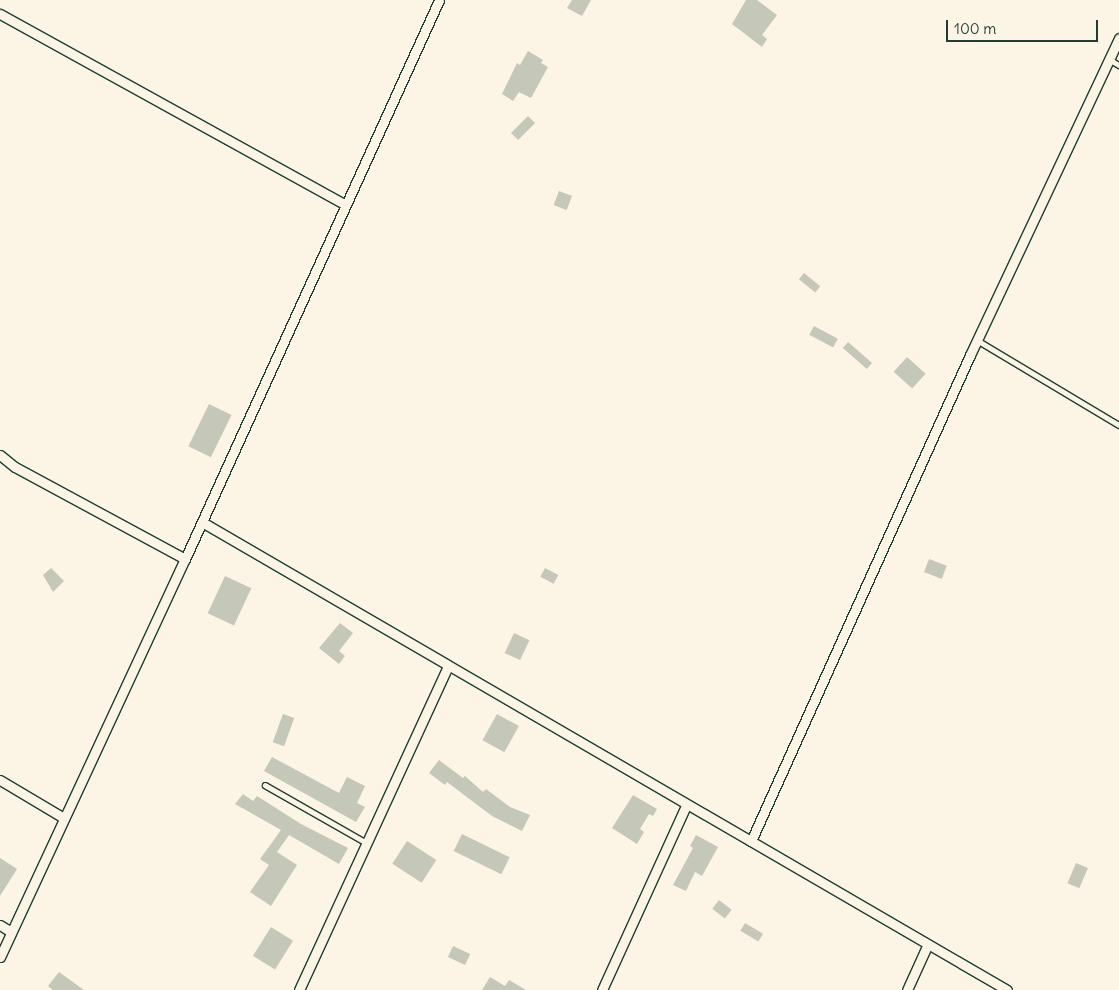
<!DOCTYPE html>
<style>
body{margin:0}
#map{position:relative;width:1119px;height:990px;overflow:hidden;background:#fcf5e5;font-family:Delius,sans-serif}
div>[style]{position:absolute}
.building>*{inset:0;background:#c5c7b9;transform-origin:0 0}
.roads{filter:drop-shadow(1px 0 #1f3d34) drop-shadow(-1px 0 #1f3d34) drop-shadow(0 1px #1f3d34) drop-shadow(0 -1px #1f3d34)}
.service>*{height:4.5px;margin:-2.25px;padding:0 2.25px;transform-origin:2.25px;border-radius:2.25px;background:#fcf5e5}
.minor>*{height:9px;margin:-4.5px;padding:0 4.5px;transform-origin:4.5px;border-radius:4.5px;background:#fcf5e5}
span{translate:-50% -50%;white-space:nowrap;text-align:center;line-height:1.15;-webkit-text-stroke:4px #fcf5e5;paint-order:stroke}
.scale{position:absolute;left:946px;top:20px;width:152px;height:22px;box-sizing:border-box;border:2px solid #1f3d34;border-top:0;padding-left:6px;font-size:15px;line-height:18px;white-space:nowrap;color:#1f3d34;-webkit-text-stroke:4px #fcf5e5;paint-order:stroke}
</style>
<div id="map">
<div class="building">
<div style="clip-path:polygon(572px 0,591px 0,582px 16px,567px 8px)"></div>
<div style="clip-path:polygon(746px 0,757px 0,777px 15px,762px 35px,767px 39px,762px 47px,732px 24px)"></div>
<div style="clip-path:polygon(528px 51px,543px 60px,541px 63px,548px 67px,531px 98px,519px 92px,513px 101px,502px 94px,517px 63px,520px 65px)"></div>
<div style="left:528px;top:116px;width:10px;height:24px;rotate:45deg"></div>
<div style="left:559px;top:191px;width:14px;height:15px;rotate:21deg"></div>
<div style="left:804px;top:273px;width:21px;height:8px;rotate:39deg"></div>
<div style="left:814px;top:326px;width:27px;height:10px;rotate:28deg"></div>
<div style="left:848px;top:342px;width:32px;height:8px;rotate:41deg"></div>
<div style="left:907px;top:357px;width:25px;height:20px;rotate:42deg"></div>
<div style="left:209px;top:404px;width:25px;height:47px;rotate:26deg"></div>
<div style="left:929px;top:559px;width:19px;height:14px;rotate:21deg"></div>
<div style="clip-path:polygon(51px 568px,64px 581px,53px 592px,43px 575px)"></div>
<div style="left:545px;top:568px;width:15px;height:10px;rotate:28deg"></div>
<div style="left:225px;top:576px;width:29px;height:41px;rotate:25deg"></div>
<div style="clip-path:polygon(340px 623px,353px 633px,339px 651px,345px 656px,339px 664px,319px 648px)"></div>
<div style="left:514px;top:633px;width:17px;height:22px;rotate:25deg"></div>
<div style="left:283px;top:714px;width:12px;height:30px;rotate:20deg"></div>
<div style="left:497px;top:714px;width:25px;height:30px;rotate:29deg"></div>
<div style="clip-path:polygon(272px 757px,339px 793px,347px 777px,365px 786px,357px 803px,365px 807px,356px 822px,264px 771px)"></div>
<div style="clip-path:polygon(439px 760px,463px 778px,465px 776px,483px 792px,486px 789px,510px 807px,530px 815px,522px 831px,492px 816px,447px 782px,445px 785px,429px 773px)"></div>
<div style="clip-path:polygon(243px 794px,253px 801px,257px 796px,301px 824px,348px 848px,339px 864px,289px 835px,277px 852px,297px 865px,271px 906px,250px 892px,269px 865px,260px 859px,281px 830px,235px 804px)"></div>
<div style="clip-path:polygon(633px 795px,657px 809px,653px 816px,649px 814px,640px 829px,644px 832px,637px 844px,612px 828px)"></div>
<div style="left:462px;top:834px;width:53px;height:19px;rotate:26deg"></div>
<div style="clip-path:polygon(696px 835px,718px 847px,702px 876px,695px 872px,686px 891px,673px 885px,693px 848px,690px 846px)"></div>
<div style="left:407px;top:841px;width:35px;height:27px;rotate:33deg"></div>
<div style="clip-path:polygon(0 858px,17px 869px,0 896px)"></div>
<div style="left:1076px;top:863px;width:13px;height:22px;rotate:23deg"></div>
<div style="left:719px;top:900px;width:16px;height:11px;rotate:38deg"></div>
<div style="left:745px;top:923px;width:21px;height:9px;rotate:31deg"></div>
<div style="left:271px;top:927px;width:26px;height:34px;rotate:32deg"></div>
<div style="left:453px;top:946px;width:19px;height:12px;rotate:25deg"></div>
<div style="clip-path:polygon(59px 972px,84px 990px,53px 990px,48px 986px)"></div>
<div style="clip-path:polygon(490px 977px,505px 986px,509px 980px,526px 990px,482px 990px)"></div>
</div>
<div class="roads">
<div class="service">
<div style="left:1109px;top:59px;width:12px;rotate:31deg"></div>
<div style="left:977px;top:340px;width:165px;rotate:30.9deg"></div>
<div style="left:265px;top:785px;width:115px;rotate:29.7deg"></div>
</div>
<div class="minor">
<div style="left:0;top:14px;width:393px;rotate:28.9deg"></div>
<div style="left:0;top:455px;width:19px;rotate:39deg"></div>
<div style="left:15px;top:467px;width:193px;rotate:28.4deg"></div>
<div style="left:202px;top:522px;width:931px;rotate:30.17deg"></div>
<div style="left:0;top:780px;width:74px;rotate:30.7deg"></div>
<div style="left:751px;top:841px;width:533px;rotate:-65.74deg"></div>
<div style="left:970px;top:355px;width:350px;rotate:-64.8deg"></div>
<div style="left:0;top:925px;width:13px;rotate:32deg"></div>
<div style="left:0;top:957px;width:439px;rotate:-65.1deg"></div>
<div style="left:185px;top:559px;width:614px;rotate:-65.56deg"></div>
<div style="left:299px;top:990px;width:354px;rotate:-65.3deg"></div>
<div style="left:602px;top:990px;width:202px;rotate:-65.5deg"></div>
<div style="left:907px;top:990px;width:48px;rotate:-65.6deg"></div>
</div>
</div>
<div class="scale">100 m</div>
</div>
